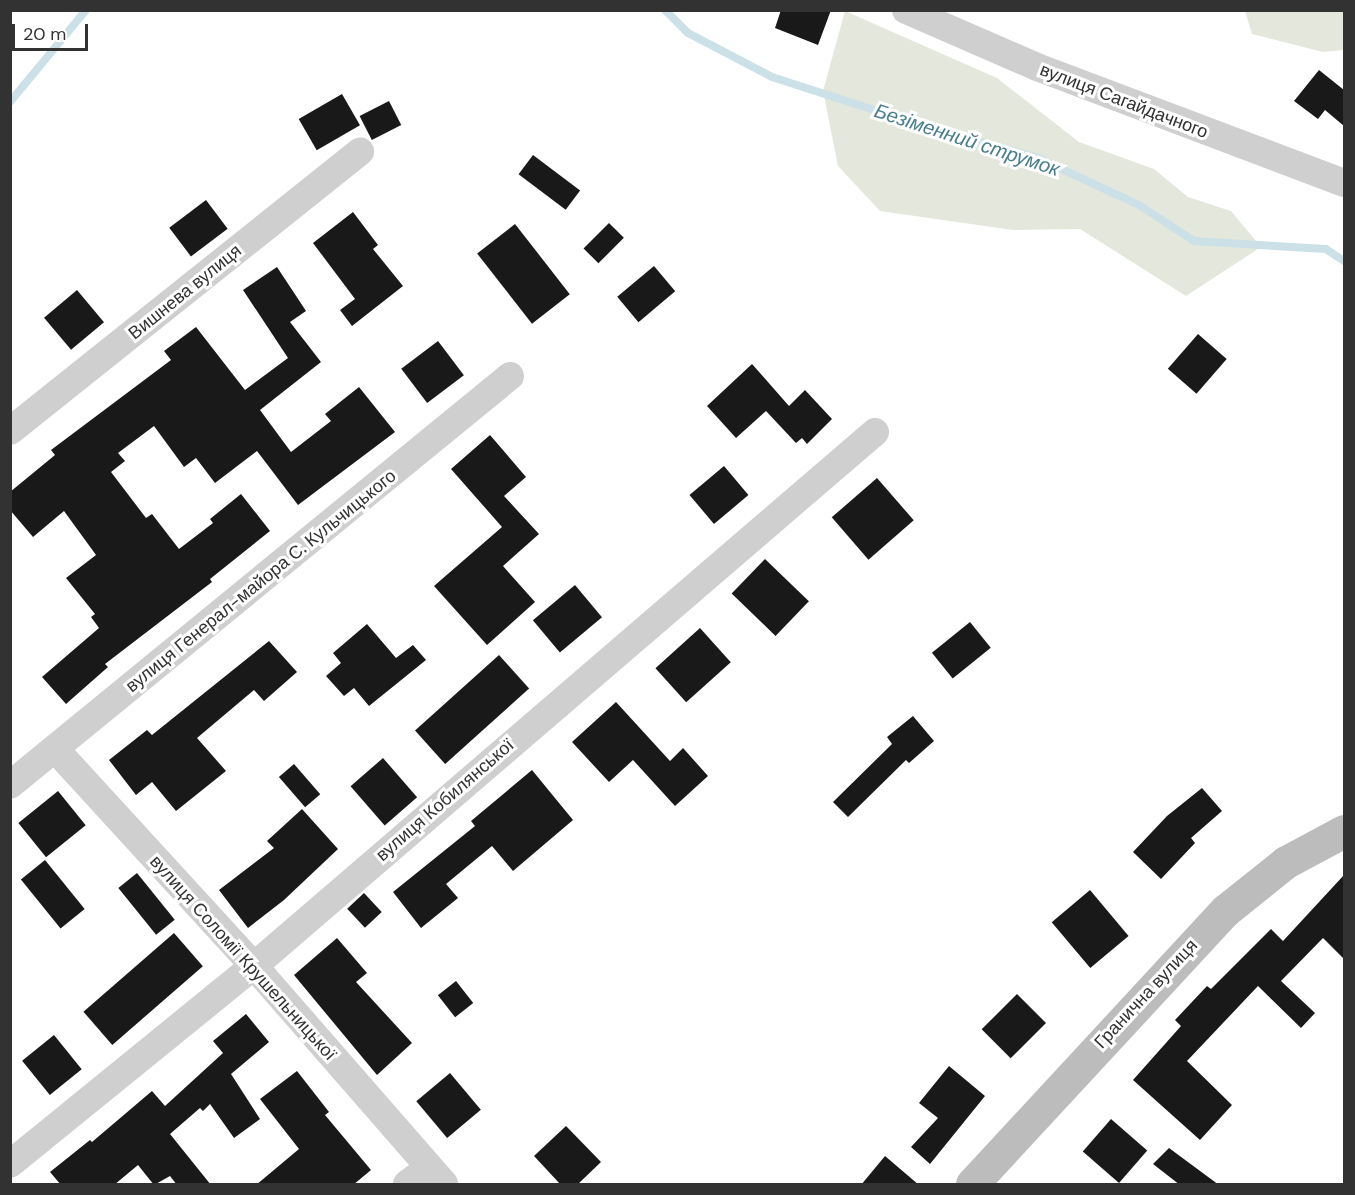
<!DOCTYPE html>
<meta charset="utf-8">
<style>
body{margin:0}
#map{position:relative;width:1355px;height:1195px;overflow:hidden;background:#fff;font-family:"DM Sans",sans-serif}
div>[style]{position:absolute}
.green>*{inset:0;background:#e4e8dc}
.stream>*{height:8px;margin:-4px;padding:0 4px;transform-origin:4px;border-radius:4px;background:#cbe1e7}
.building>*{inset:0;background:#191919;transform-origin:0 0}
.street>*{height:28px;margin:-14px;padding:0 14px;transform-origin:14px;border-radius:14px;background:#cfcfcf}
.secondary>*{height:33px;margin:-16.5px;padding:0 16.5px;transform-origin:16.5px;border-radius:16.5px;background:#bcbcbc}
span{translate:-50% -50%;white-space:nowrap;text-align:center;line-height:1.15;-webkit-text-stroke:6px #fff;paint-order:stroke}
.street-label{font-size:18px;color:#323232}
.water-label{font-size:20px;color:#477e8e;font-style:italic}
.frame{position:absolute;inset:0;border:12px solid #323232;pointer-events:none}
.scale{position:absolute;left:12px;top:24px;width:76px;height:27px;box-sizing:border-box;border:3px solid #323232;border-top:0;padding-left:8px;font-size:18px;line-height:21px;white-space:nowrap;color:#323232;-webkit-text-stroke:4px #fff;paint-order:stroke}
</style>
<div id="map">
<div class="green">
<div style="clip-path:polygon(845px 11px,997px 78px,1079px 142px,1154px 169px,1188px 197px,1231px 211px,1261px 247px,1186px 296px,1080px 229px,1013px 230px,880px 211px,838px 166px,823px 91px)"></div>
<div style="clip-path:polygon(1245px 11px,1344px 11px,1344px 50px,1323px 52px,1252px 34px)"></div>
</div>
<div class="stream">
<div style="left:665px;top:10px;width:33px;rotate:45deg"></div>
<div style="left:688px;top:33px;width:95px;rotate:27.6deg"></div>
<div style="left:772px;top:77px;width:146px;rotate:17.9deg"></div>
<div style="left:911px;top:122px;width:132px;rotate:15.8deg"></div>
<div style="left:1038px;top:158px;width:111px;rotate:25deg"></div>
<div style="left:1139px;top:205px;width:66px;rotate:33.2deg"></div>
<div style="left:1194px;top:241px;width:132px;rotate:3.5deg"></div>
<div style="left:1326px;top:249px;width:22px;rotate:34deg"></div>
<div style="left:10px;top:102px;width:119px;rotate:-50.4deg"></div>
</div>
<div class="building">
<div style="clip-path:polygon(781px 10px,831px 10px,818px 45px,775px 28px)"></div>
<div style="clip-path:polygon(1319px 70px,1344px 90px,1344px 126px,1325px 110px,1318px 119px,1294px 101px)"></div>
<div style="left:342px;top:94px;width:36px;height:50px;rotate:60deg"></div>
<div style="left:389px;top:101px;width:27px;height:33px;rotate:63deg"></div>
<div style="left:533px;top:155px;width:59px;height:24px;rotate:37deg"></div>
<div style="left:206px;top:200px;width:36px;height:46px;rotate:53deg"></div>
<div style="clip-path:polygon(353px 212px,378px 245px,373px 249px,403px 286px,352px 326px,340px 310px,355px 299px,313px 243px)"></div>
<div style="left:609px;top:223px;width:21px;height:36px;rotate:45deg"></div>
<div style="left:515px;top:224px;width:89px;height:48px;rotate:52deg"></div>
<div style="left:654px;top:266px;width:33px;height:48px;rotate:50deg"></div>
<div style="clip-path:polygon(277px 267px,306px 311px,290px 322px,321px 362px,260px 410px,291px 452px,331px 421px,325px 414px,359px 387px,395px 432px,298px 505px,257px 451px,215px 483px,196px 458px,184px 467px,154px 426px,118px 453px,125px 461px,111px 472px,146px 518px,152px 514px,179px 549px,213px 523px,210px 519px,241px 494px,270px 531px,210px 579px,212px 582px,105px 664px,108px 667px,66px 704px,42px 677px,99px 628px,91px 617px,95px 614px,66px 578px,96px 555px,64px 511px,33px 537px,10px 510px,10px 492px,55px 455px,51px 450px,171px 360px,164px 351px,196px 327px,245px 390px,288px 358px,243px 290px)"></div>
<div style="left:77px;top:290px;width:42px;height:43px;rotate:50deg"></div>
<div style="left:1198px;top:334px;width:38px;height:46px;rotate:41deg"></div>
<div style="left:438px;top:341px;width:43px;height:46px;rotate:53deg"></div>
<div style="clip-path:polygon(752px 364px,789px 406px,805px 390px,832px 419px,807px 444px,802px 438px,796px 443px,766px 411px,736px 438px,707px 406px)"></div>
<div style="clip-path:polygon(490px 435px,526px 477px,504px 496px,539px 534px,503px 566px,535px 602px,487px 645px,434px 586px,502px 527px,451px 469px)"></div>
<div style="left:724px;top:466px;width:38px;height:45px;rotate:50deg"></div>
<div style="left:877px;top:478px;width:56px;height:60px;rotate:49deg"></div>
<div style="left:765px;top:559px;width:61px;height:48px;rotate:44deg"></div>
<div style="left:575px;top:585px;width:42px;height:55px;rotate:50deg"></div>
<div style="left:970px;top:622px;width:33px;height:49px;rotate:51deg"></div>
<div style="clip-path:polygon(367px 624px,396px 658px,413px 645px,426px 660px,369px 706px,354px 688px,344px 696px,326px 676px,341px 663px,333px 653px)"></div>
<div style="left:700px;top:628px;width:46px;height:60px;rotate:48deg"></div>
<div style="clip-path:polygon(269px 641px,297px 672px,264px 701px,254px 690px,197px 738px,226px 771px,176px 811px,152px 782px,136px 795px,109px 760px,147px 730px,152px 735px)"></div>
<div style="left:499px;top:655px;width:45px;height:113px;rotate:48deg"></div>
<div style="clip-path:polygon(616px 702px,670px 761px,683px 748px,708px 776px,675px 806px,633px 760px,609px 782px,572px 742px)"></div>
<div style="clip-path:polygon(913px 716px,934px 741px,909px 763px,906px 760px,848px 817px,833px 802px,892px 744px,887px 737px)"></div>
<div style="left:383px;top:758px;width:52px;height:43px;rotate:49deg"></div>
<div style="left:294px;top:764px;width:40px;height:20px;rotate:49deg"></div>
<div style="clip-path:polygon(532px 770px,573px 820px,513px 871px,492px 846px,446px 884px,458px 898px,421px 928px,393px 892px,475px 826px,471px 821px)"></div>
<div style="clip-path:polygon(1202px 788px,1222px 811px,1191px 838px,1195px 843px,1161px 879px,1133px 852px,1167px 816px)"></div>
<div style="left:58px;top:791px;width:44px;height:51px;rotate:51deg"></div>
<div style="clip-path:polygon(302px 809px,338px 849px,284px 900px,248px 928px,219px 890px,274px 848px,267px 841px)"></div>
<div style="left:45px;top:860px;width:63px;height:31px;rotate:51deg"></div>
<div style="left:137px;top:873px;width:60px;height:24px;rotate:51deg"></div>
<div style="clip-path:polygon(1344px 875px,1344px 959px,1323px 938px,1281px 981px,1315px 1013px,1301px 1028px,1258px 986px,1187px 1061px,1232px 1105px,1200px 1140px,1133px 1080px,1181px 1026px,1175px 1020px,1207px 986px,1211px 989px,1271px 929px,1283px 941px)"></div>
<div style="left:1090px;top:890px;width:60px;height:50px;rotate:50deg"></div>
<div style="left:364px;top:893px;width:26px;height:23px;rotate:47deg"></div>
<div style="left:174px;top:933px;width:44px;height:120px;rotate:49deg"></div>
<div style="clip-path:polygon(337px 938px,367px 973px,356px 982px,412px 1043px,377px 1075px,294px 975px)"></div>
<div style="left:456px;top:981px;width:28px;height:23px;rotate:52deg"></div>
<div style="left:1017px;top:994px;width:41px;height:50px;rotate:45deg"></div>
<div style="clip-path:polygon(246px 1014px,269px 1042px,231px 1074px,260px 1119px,234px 1138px,210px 1104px,203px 1111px,200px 1108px,170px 1134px,211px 1185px,177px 1185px,170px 1176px,154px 1185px,138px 1165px,114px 1185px,61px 1185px,50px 1172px,90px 1140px,92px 1142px,152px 1091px,165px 1106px,223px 1053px,213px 1041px)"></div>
<div style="left:54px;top:1035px;width:44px;height:41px;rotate:51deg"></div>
<div style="clip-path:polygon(949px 1066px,985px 1096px,930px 1164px,911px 1147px,938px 1118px,919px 1103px)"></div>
<div style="clip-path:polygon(297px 1071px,329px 1112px,325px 1115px,371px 1170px,353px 1185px,256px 1185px,299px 1149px,260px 1099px)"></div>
<div style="left:450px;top:1073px;width:48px;height:44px;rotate:50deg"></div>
<div style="left:1111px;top:1119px;width:48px;height:43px;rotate:41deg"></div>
<div style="clip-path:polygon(566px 1126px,601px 1162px,577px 1185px,561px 1185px,534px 1156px)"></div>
<div style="clip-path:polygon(1169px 1148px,1219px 1185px,1180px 1185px,1153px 1164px)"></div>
<div style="clip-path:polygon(885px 1156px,919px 1185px,861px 1185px)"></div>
</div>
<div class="street">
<div style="left:906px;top:10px;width:143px;rotate:23.5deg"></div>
<div style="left:1037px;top:67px;width:328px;rotate:20.7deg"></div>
<div style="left:10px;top:431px;width:448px;rotate:-38.6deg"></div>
<div style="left:56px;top:750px;width:293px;rotate:47.5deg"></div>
<div style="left:254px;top:966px;width:289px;rotate:48.9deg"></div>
<div style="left:10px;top:785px;width:646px;rotate:-39.28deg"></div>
<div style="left:10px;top:1164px;width:314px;rotate:-39.1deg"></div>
<div style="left:254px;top:966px;width:819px;rotate:-40.69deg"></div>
<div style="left:407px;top:1184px;width:26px;rotate:-37deg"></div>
</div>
<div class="secondary">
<div style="left:972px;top:1184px;width:374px;rotate:-47.2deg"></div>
<div style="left:1226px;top:910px;width:77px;rotate:-38.7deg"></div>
<div style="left:1286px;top:862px;width:66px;rotate:-28.1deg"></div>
</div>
<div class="street-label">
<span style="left:1124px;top:101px;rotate:21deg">вулиця Сагайдачного</span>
<span style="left:185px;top:292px;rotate:-39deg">Вишнева вулиця</span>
<span style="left:261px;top:581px;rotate:-39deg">вулиця Генерал-майора С. Кульчицького</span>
<span style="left:445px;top:800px;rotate:-41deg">вулиця Кобилянської</span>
<span style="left:243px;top:958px;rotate:48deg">вулиця Соломії Крушельницької</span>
<span style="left:1146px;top:994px;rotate:-47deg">Гранична вулиця</span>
</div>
<div class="water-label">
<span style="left:967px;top:140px;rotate:18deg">Безіменний струмок</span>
</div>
<div class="frame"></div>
<div class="scale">20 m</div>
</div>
